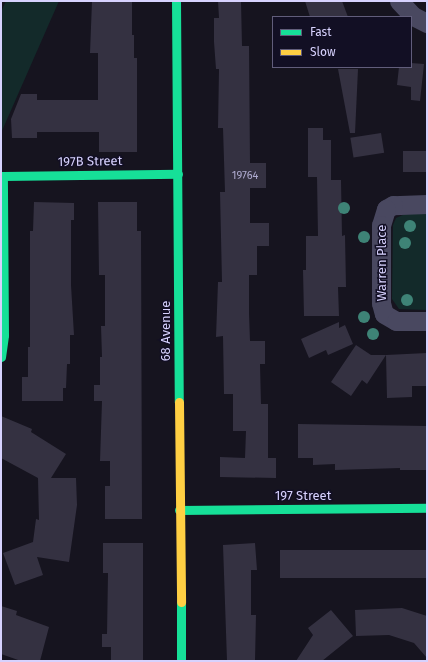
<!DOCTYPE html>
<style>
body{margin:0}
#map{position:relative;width:428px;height:662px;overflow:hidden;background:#16141f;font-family:"Fira Sans",sans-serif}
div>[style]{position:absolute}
.green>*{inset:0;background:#132a2a}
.building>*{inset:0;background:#343141;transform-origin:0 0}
.street>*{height:19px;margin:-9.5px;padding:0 9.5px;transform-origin:9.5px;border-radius:9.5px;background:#494860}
.fast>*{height:9px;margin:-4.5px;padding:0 4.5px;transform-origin:4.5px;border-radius:4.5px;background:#16e098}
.slow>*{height:9px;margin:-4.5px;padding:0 4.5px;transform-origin:4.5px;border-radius:4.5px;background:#ffcf43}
.trees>*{width:12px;height:12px;margin:-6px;border-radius:50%;background:#3e8376}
span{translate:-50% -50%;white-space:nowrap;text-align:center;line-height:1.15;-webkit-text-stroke:3px #120f24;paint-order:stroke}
.number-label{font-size:11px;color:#aeaacf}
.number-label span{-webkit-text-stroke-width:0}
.street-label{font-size:13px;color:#d7d2fe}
.frame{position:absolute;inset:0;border:2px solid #d7d2fe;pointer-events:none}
.legend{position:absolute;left:272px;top:16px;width:140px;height:52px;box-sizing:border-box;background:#120f24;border:1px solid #615d7b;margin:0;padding:5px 7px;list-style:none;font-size:12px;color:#d7d2fe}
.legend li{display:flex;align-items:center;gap:8px;height:20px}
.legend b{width:20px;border:1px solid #615d7b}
</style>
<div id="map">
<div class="green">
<div style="clip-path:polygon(6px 1px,59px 1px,1px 133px,1px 12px)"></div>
<div style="clip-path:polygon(405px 214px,427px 214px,427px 310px,399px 309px,392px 299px,393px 225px,396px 218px)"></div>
</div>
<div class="building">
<div style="clip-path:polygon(92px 1px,132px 1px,132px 35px,134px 35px,134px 58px,137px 58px,137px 152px,99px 152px,99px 132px,37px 132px,37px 138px,12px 138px,11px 119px,21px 94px,37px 94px,37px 100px,98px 100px,98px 53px,90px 53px)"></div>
<div style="clip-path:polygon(218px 1px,241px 1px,242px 46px,249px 46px,250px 163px,266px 163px,266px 188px,250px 188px,250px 223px,269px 223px,269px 246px,257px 246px,257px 275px,249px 275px,249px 313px,250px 341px,265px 341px,265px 364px,260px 364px,261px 404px,268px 404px,268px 458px,276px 458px,276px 478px,220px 477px,220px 457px,245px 458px,246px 431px,233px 431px,233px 394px,224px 394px,223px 336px,216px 337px,218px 282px,222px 282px,220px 192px,225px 192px,223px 128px,218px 128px,219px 69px,216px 69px,214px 42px,214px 18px,219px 18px)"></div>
<div style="clip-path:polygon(305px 1px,342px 1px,348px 17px,310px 17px)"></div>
<div style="clip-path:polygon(411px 63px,424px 64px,420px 101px,411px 100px,411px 87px,397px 85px,399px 67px,411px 67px)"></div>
<div style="clip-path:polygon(338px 69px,358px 69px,355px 133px,350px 133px)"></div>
<div style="clip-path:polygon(308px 128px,323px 128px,323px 140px,331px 140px,331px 180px,341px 180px,342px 236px,345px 235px,346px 287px,338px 287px,339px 316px,304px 316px,303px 270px,306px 270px,306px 236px,318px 236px,317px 177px,308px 177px)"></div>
<div style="left:381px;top:133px;width:20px;height:31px;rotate:81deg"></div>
<div style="left:403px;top:151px;width:24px;height:21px"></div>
<div style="clip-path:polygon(34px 202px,74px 203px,74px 220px,71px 220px,71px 285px,74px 335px,70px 335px,70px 364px,67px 364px,66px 388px,63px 388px,63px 401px,22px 401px,22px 377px,28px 377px,28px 347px,30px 347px,30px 231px,33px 231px)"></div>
<div style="clip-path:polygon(98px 202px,137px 202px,137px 231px,141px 231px,142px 519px,105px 519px,105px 486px,110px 486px,110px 461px,100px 461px,102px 401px,94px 401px,94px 385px,100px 385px,100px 357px,102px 357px,101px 326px,105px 326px,105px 275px,99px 275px)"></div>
<div style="clip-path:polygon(339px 322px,339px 328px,345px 325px,353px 344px,328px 355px,326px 350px,309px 358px,301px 339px)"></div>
<div style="clip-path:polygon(356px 345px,371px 355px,386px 355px,367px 384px,362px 380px,351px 396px,331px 382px)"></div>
<div style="clip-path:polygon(427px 353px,427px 386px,412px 386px,412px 397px,387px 398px,386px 355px)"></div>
<div style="clip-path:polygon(1px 416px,32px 429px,31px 432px,66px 454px,51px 478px,76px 478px,77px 505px,69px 562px,37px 557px,43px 575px,15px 585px,3px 553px,33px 542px,36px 519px,39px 520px,38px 478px,1px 458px)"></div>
<div style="clip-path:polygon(298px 424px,427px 426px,427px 470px,400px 470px,400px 468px,335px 470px,335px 464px,313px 465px,313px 458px,298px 458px)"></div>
<div style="clip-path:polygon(103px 543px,143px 543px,143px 661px,111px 661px,111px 647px,102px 647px,102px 634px,107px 634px,108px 573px,103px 573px)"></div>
<div style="clip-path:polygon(255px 543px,257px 570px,251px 570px,251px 615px,256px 615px,255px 661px,227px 661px,223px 545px)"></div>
<div style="left:280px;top:550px;width:147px;height:28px"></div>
<div style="clip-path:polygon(1px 606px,17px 611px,16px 615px,49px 627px,40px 661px,21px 661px,1px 654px)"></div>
<div style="clip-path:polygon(402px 608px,427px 616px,427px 658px,414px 643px,389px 635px,356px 636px,355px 610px)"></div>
<div style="clip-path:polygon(331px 610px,353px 636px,322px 661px,296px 661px,313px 635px,308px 628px)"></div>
</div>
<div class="street">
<div style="left:399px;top:1px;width:21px;rotate:47deg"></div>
<div style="left:413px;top:16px;width:16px;rotate:27deg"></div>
<div style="left:427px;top:204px;width:34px;rotate:178deg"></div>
<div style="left:393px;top:205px;width:8px;rotate:150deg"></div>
<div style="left:386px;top:209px;width:17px;rotate:107deg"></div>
<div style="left:381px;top:225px;width:78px;rotate:90deg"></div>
<div style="left:381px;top:303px;width:11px;rotate:75deg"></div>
<div style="left:384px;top:314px;width:14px;rotate:30deg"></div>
<div style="left:396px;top:321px;width:31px"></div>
</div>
<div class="fast">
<div style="left:176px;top:1px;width:401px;rotate:89.6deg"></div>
<div style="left:1px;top:357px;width:22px;rotate:-82deg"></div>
<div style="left:4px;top:335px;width:159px;rotate:-90.4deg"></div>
<div style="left:3px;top:176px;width:175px;rotate:-0.7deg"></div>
<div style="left:179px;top:510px;width:248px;rotate:-0.5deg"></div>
<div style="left:181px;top:602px;width:59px;rotate:90deg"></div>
</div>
<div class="slow">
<div style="left:179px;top:402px;width:200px;rotate:89.4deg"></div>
</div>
<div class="trees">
<div style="left:344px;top:208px"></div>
<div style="left:410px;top:226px"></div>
<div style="left:364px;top:237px"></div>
<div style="left:405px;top:243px"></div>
<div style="left:407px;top:300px"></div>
<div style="left:364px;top:317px"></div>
<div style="left:373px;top:334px"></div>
</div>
<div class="number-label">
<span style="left:245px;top:176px">19764</span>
</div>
<div class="street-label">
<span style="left:90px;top:162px;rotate:-1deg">197B Street</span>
<span style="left:382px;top:263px;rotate:-90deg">Warren Place</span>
<span style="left:166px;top:331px;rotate:-90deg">68 Avenue</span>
<span style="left:303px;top:496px">197 Street</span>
</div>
<div class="frame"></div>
<ul class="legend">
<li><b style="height:5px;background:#16e098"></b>Fast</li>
<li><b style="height:5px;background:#ffcf43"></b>Slow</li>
</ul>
</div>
